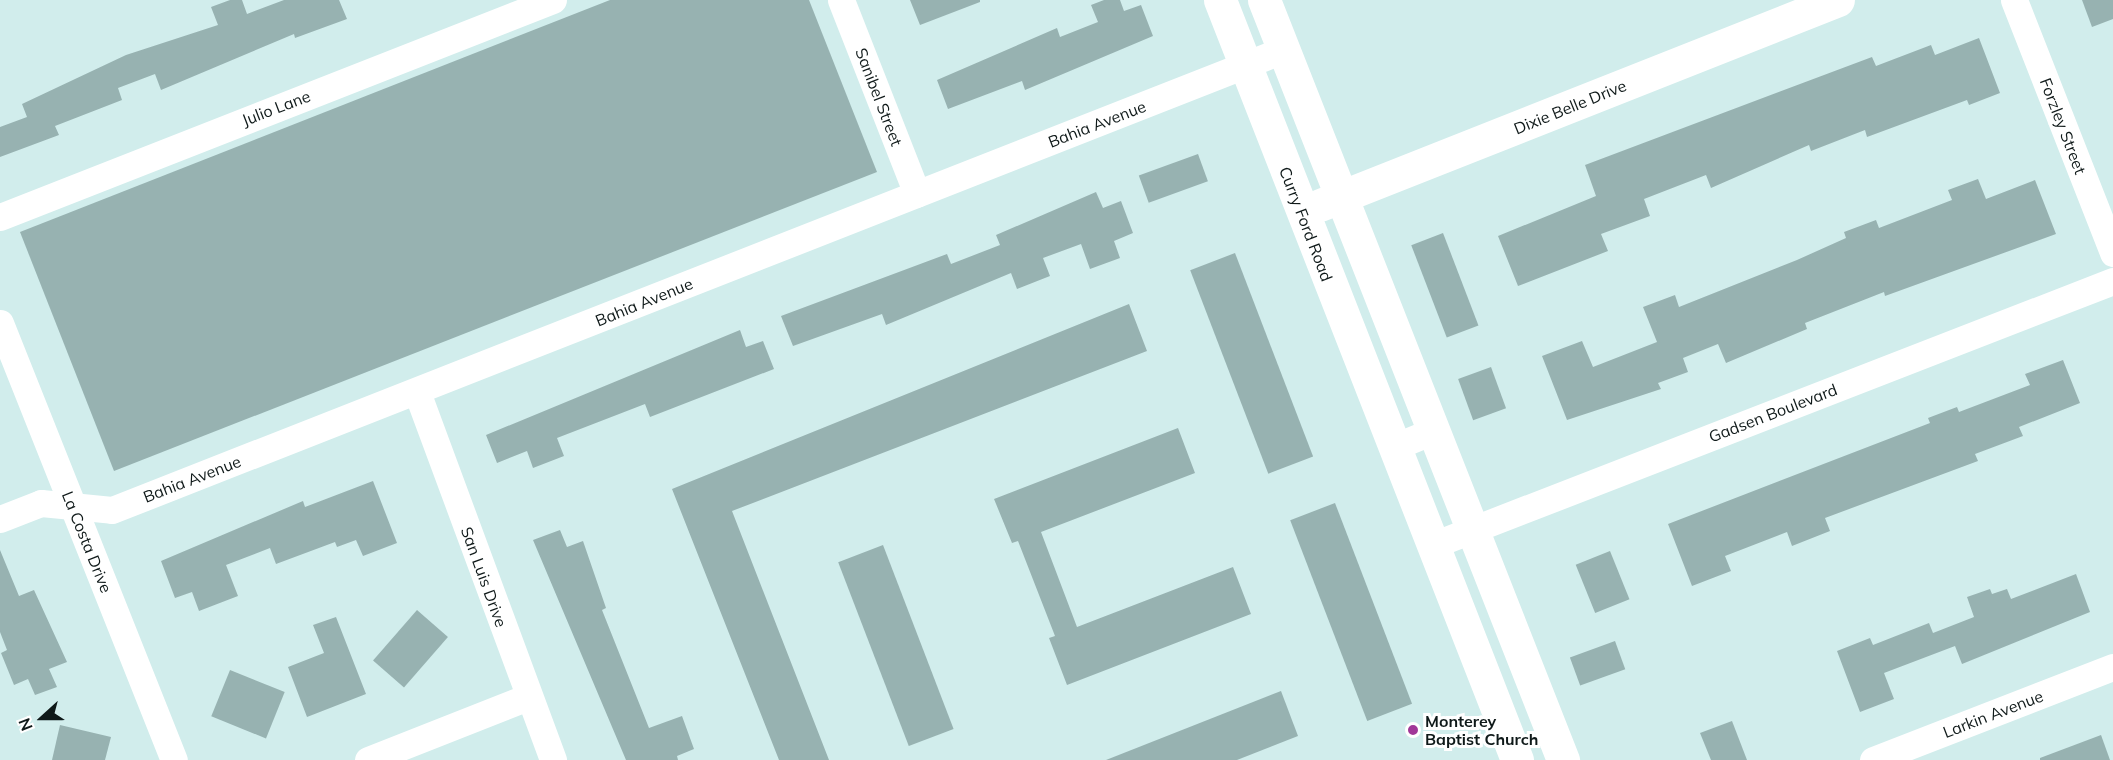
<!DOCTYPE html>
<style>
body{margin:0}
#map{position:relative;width:2113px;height:760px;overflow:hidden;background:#d1edec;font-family:Mulish,sans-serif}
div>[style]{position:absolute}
.building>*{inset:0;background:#97b2b1;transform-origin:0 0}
.street>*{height:27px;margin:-13.5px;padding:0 13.5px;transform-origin:13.5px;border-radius:13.5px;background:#fff}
.secondary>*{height:33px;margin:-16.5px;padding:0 16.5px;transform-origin:16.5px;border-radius:16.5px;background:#fff}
.dots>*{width:16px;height:16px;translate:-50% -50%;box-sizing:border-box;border:3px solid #fff;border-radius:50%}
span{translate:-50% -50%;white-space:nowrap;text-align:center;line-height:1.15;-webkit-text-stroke:6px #fff;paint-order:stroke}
.street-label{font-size:16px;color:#0f1919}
.poi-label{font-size:16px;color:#0f1919;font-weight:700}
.left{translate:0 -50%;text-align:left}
.north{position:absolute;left:12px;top:688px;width:60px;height:60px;-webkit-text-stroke:4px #fff;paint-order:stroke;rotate:249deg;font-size:16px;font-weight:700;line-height:24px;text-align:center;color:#0f1919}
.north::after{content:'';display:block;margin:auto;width:21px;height:27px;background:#0f1919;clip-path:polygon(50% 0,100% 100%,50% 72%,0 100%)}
</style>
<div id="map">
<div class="building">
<div style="clip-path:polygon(230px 0,242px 0,247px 14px,284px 0,339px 0,347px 19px,295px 38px,294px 34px,161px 90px,155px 74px,118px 88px,122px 100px,55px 126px,59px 135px,0 157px,0 127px,27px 117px,22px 104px,126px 55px,218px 25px,211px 7px)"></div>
<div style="clip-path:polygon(610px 0,809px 0,877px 172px,114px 471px,20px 232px)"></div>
<div style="clip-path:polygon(910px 0,980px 0,980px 2px,920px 25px)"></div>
<div style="clip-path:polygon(1104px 0,1120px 0,1124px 11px,1141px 5px,1153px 36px,1025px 90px,1022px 81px,948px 109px,937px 80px,1057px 28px,1060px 37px,1098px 22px,1091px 5px)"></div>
<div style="clip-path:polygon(2082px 0,2113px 0,2113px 19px,2092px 27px)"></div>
<div style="clip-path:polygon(1979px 38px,2000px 93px,1969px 105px,1967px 100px,1867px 137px,1865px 130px,1811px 151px,1809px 145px,1711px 188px,1706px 175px,1644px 199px,1650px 216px,1601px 234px,1608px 251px,1518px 286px,1498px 236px,1596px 196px,1585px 165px,1872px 57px,1876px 66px,1931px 45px,1935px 55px)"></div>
<div style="left:1198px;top:154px;width:29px;height:63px;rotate:70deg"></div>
<div style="clip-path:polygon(1978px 179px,1986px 199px,2035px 180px,2056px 234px,1885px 296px,1884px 292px,1805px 323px,1807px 329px,1726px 363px,1718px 344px,1683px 358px,1688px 372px,1658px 383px,1661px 389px,1567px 420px,1542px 356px,1582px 341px,1593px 367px,1657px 342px,1643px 307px,1675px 295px,1679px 307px,1797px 260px,1846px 238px,1844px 232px,1876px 220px,1879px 228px,1952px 200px,1948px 190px)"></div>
<div style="clip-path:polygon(1096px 192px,1103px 208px,1121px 201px,1133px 233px,1114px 241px,1120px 258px,1090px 269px,1081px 244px,1043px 258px,1050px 276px,1017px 289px,1011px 273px,886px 325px,882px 314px,793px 346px,781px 316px,947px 254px,951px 264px,1000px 245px,996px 235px)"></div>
<div style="left:1443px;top:233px;width:99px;height:34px;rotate:69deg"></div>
<div style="left:1235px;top:253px;width:218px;height:48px;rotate:69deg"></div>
<div style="clip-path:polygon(1129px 304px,1147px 351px,732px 511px,829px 760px,779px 760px,672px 489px)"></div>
<div style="clip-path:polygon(740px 330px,746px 347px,763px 341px,774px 369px,650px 417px,645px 404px,557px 438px,564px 456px,533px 468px,527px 451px,497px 463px,486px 435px)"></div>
<div style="clip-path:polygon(2063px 360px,2080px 403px,2019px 427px,2023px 436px,1975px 454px,1978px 461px,1825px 518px,1830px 531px,1792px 546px,1787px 532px,1725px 556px,1731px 571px,1692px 586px,1668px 524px,1930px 423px,1928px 418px,1957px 407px,1959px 412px,2030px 385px,2025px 374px)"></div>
<div style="left:1491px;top:367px;width:44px;height:35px;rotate:70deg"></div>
<div style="clip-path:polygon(1178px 428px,1195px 473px,1041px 532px,1077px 627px,1233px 567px,1251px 614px,1067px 685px,1049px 638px,1055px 636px,1018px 541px,1012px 543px,994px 499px)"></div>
<div style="clip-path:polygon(373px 481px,397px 543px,363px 556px,356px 540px,337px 547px,335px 542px,276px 564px,270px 548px,226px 565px,238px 596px,199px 611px,192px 592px,175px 598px,161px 561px,303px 501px,305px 507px)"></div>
<div style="left:1335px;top:503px;width:215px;height:48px;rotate:69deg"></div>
<div style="clip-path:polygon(560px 530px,567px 547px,583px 541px,606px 608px,602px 610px,649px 728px,682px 716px,694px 749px,677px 756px,678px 760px,626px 760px,533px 540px)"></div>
<div style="left:883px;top:545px;width:197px;height:48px;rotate:69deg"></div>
<div style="clip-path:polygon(0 550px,19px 596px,34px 590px,67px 662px,49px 669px,57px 687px,35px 695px,28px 679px,14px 685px,1px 653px,7px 650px,0 632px)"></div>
<div style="left:1610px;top:551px;width:52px;height:37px;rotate:68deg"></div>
<div style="clip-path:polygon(2076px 574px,2090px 612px,1962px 664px,1955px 646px,1884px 673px,1894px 699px,1860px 712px,1837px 651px,1870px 638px,1873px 645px,1929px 623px,1933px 633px,1974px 617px,1967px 597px,1990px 589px,1992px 594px,2007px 589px,2011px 599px)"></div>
<div style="left:417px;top:610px;width:41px;height:67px;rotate:41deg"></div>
<div style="clip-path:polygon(336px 617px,366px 694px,307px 717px,288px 667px,324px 653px,313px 625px)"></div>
<div style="left:1615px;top:641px;width:30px;height:48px;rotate:70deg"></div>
<div style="left:230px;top:670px;width:59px;height:50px;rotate:22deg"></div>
<div style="clip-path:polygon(1281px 691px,1298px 736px,1237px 760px,1106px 760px)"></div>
<div style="clip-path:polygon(1732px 721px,1747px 760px,1711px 760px,1700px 733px)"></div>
<div style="clip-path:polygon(60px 725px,111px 737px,105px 760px,52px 760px)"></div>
<div style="clip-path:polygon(2101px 735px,2110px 760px,2040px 760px,2040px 758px)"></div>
</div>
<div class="street">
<div style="left:841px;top:0;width:208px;rotate:68.6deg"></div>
<div style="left:2014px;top:0;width:272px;rotate:68.6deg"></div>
<div style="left:0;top:217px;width:594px;rotate:-21.43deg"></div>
<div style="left:0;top:323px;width:470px;rotate:68.3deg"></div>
<div style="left:417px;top:392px;width:392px;rotate:69.7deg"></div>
<div style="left:1394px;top:447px;width:42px;rotate:-22.3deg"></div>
<div style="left:0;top:519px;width:44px;rotate:-21.3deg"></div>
<div style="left:41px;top:503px;width:71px;rotate:5.6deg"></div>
<div style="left:112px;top:510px;width:1258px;rotate:-21.45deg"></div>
<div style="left:1433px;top:545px;width:729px;rotate:-21.22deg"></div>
<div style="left:368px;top:760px;width:172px;rotate:-21.5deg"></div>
<div style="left:1873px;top:760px;width:257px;rotate:-21.2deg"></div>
</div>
<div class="secondary">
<div style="left:1220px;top:0;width:816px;rotate:68.65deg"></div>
<div style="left:1264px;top:0;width:817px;rotate:68.52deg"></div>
<div style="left:1320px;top:205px;width:557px;rotate:-21.59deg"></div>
</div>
<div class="dots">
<div style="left:1413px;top:730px;background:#a13798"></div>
</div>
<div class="street-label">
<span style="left:879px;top:97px;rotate:69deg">Sanibel Street</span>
<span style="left:1570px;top:107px;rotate:-22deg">Dixie Belle Drive</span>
<span style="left:276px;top:108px;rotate:-21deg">Julio Lane</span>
<span style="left:1097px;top:124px;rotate:-21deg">Bahia Avenue</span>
<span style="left:2063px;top:126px;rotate:69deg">Forzley Street</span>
<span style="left:1306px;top:224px;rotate:69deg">Curry Ford Road</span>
<span style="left:644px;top:302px;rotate:-22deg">Bahia Avenue</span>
<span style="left:1773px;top:413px;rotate:-21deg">Gadsen Boulevard</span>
<span style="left:192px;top:479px;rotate:-21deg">Bahia Avenue</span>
<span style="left:87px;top:542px;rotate:68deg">La Costa Drive</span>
<span style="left:484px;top:577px;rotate:70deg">San Luis Drive</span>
<span style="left:1993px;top:714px;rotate:-21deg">Larkin Avenue</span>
</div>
<div class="poi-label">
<span class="left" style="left:1425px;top:730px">Monterey<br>Baptist Church</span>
</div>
<div class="north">N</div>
</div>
